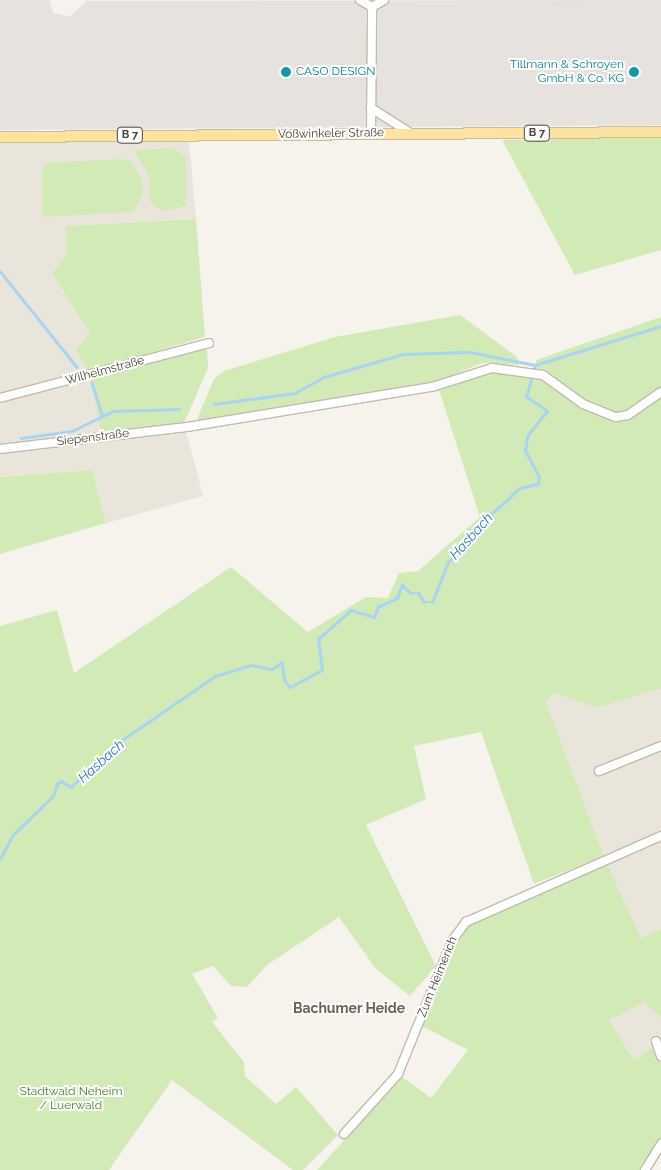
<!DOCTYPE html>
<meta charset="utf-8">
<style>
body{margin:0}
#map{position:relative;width:661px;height:1170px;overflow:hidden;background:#f6f3ec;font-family:Raleway,sans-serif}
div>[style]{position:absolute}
.residential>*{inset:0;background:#eae5da}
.industrial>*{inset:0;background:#e6e2dd}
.green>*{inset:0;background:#d2eab5}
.parking>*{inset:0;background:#e5e3e0;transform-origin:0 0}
.stream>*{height:2.5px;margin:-1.25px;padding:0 1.25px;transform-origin:1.25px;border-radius:1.25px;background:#a9d4f2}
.roads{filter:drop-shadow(1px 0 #c2bbae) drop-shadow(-1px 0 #c2bbae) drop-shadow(0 1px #c2bbae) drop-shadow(0 -1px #c2bbae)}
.minor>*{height:8px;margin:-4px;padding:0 4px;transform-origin:4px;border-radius:4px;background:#fff}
.major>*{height:10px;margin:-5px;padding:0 5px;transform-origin:5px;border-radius:5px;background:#ffe39c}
.dots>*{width:14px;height:14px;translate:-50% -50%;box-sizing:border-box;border:2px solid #fff;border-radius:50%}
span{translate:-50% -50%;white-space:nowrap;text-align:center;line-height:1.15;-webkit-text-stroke:4px #fff;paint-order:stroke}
.shield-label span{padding:1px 4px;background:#fff;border:1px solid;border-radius:4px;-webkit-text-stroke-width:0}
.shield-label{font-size:11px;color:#4b4439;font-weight:700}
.culture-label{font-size:12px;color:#0d838f}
.right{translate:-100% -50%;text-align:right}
.left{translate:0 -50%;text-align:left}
.street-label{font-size:12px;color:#4b4439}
.park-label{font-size:12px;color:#4a7f2a}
.water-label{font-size:14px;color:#2e7ab2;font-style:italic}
.neighbourhood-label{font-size:14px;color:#6e6250;font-weight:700}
</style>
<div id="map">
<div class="residential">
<div style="clip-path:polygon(189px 139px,196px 219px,66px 226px,66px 255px,52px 273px,90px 334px,89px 371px,101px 434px,184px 423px,203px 496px,106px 523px,92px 470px,0 477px,0 143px)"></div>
<div style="clip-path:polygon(661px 688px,661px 929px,641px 938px,616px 888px,546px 702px,553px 693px,597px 708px)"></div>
<div style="clip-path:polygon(644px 1001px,661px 1018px,661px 1063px,655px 1047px,634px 1060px,609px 1020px)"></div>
</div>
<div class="industrial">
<div style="clip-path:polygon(0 0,50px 0,53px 13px,70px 17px,86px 1px,661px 0,661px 125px,0 130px)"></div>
</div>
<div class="green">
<div style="clip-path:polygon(661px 137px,661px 250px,575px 275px,502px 140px)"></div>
<div style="clip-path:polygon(174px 148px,186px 157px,186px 206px,163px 211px,150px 202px,149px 176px,134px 150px)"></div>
<div style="clip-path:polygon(123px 159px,131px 161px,142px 180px,143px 195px,133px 212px,42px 217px,42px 168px,48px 163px)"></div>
<div style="clip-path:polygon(196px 219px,205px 337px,89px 371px,76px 349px,90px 334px,52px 273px,66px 255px,66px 226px)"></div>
<div style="clip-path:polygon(460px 315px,517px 357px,519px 365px,482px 363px,436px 382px,202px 422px,197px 419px,214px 379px,224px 371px,335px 337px)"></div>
<div style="clip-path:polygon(661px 317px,661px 688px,597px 708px,553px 693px,546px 702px,604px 856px,534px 884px,481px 732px,414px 746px,426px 799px,366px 825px,436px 966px,410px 996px,376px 969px,339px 917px,267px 965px,247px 987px,231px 986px,213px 966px,192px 974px,218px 1018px,212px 1022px,244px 1062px,245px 1076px,276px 1104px,296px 1087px,338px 1135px,303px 1170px,293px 1170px,172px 1080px,109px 1170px,0 1170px,0 626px,57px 610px,74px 673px,231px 567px,308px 632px,366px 597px,388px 598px,399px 573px,418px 571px,480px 517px,439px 390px,485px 371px,537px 375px,536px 360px)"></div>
<div style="clip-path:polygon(200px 348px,207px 350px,208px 368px,184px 423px,101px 434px,90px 377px)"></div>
<div style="clip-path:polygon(92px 470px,106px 523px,0 554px,0 477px)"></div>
<div style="clip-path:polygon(606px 862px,641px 938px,661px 929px,661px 1018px,644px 1002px,609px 1020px,634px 1060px,655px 1046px,661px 1063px,661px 1138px,641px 1170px,317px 1170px,402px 1077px,431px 1098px,468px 1050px,422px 1026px,462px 931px,478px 918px)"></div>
</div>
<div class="parking">
<div style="left:9px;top:0;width:33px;height:5px"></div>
</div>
<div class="stream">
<div style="left:0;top:271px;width:123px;rotate:51.3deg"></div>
<div style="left:92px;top:383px;width:33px;rotate:72deg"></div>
<div style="left:214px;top:404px;width:82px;rotate:-7.7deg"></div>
<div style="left:295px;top:393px;width:33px;rotate:-29deg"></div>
<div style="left:324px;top:377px;width:82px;rotate:-16.2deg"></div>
<div style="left:403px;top:354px;width:67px;rotate:-1.7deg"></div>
<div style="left:470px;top:352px;width:66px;rotate:11.3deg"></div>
<div style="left:535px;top:365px;width:132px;rotate:-17.2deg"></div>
<div style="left:21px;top:438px;width:51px;rotate:-7.8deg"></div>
<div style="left:72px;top:431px;width:46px;rotate:-26deg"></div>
<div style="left:113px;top:411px;width:66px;rotate:-1.7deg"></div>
<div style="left:0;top:859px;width:27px;rotate:-62deg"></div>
<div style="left:13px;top:835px;width:56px;rotate:-44.3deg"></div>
<div style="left:53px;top:796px;width:13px;rotate:-72deg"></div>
<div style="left:57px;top:784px;width:5px;rotate:-37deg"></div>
<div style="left:61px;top:781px;width:12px;rotate:31deg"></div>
<div style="left:71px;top:787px;width:69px;rotate:-42.7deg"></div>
<div style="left:122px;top:740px;width:113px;rotate:-34.5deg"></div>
<div style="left:215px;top:676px;width:37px;rotate:-17deg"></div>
<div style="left:250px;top:665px;width:22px;rotate:10deg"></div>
<div style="left:272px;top:669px;width:12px;rotate:-35deg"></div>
<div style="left:282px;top:662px;width:19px;rotate:81deg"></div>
<div style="left:285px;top:681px;width:8px;rotate:50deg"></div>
<div style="left:290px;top:687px;width:36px;rotate:-28deg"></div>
<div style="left:322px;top:670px;width:31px;rotate:-97deg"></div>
<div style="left:318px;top:639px;width:44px;rotate:-41.3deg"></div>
<div style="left:351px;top:610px;width:24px;rotate:17deg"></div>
<div style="left:374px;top:617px;width:11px;rotate:-68deg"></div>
<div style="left:378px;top:607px;width:21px;rotate:-25deg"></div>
<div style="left:397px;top:598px;width:14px;rotate:-69deg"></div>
<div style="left:402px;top:585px;width:12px;rotate:42deg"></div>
<div style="left:411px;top:593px;width:8px"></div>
<div style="left:419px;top:593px;width:10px;rotate:61deg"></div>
<div style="left:424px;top:602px;width:8px"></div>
<div style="left:432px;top:602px;width:43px;rotate:-68.2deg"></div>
<div style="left:448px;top:562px;width:62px;rotate:-48.3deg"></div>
<div style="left:489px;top:516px;width:42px;rotate:-42.1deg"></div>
<div style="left:520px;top:488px;width:18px;rotate:-13deg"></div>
<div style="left:538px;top:484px;width:7px;rotate:-82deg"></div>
<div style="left:539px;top:477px;width:30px;rotate:-118deg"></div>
<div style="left:525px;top:451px;width:15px;rotate:-82deg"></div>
<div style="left:527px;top:436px;width:32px;rotate:-51deg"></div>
<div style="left:547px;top:411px;width:25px;rotate:-146deg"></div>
<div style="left:526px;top:397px;width:33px;rotate:-74deg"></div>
</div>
<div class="roads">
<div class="minor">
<div style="left:360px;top:0;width:14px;rotate:30deg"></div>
<div style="left:372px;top:7px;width:14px;rotate:-30deg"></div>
<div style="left:371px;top:108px;width:45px;rotate:32.3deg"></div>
<div style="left:371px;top:134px;width:127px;rotate:-89.5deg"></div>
<div style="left:0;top:398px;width:216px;rotate:-14.7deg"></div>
<div style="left:0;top:449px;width:188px;rotate:-6.7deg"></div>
<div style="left:187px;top:427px;width:248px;rotate:-9.3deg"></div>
<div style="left:432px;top:387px;width:63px;rotate:-17.6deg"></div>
<div style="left:492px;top:368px;width:51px;rotate:7.8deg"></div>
<div style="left:543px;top:375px;width:49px;rotate:35.9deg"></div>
<div style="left:583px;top:404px;width:35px;rotate:22deg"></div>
<div style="left:616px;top:417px;width:12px;rotate:-9deg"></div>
<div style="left:628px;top:415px;width:40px;rotate:-34.9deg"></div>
<div style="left:599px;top:771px;width:67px;rotate:-22deg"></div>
<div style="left:656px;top:1041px;width:16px;rotate:72deg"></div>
<div style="left:344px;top:1134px;width:81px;rotate:-48deg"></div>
<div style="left:398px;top:1074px;width:144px;rotate:-67.9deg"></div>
<div style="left:452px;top:941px;width:24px;rotate:-54deg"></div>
<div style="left:466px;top:922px;width:213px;rotate:-23.8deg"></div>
<div style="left:645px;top:1170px;width:31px;rotate:-58deg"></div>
</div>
<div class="major">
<div style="left:0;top:137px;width:661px;rotate:-0.43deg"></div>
</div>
</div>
<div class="dots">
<div style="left:286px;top:72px;background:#0f9aa8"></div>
<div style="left:634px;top:72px;background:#0f9aa8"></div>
</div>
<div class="shield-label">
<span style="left:537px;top:133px">B 7</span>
<span style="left:130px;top:135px">B 7</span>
</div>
<div class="culture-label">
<span class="right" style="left:624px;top:72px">Tillmann &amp; Schroyen<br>GmbH &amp; Co. KG</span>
<span class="left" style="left:296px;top:72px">CASO DESIGN</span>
</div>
<div class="street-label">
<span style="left:331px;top:134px;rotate:-1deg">Voßwinkeler Straße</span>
<span style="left:105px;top:371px;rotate:-15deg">Wilhelmstraße</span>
<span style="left:93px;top:438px;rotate:-7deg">Siepenstraße</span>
<span style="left:438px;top:977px;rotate:-68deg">Zum Heimerich</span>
</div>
<div class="park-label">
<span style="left:71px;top:1099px">Stadtwald Neheim<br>/ Luerwald</span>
</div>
<div class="water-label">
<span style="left:471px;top:536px;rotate:-48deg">Hasbach</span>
<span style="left:101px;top:761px;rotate:-42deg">Hasbach</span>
</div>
<div class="neighbourhood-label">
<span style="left:349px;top:1008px">Bachumer Heide</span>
</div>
</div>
